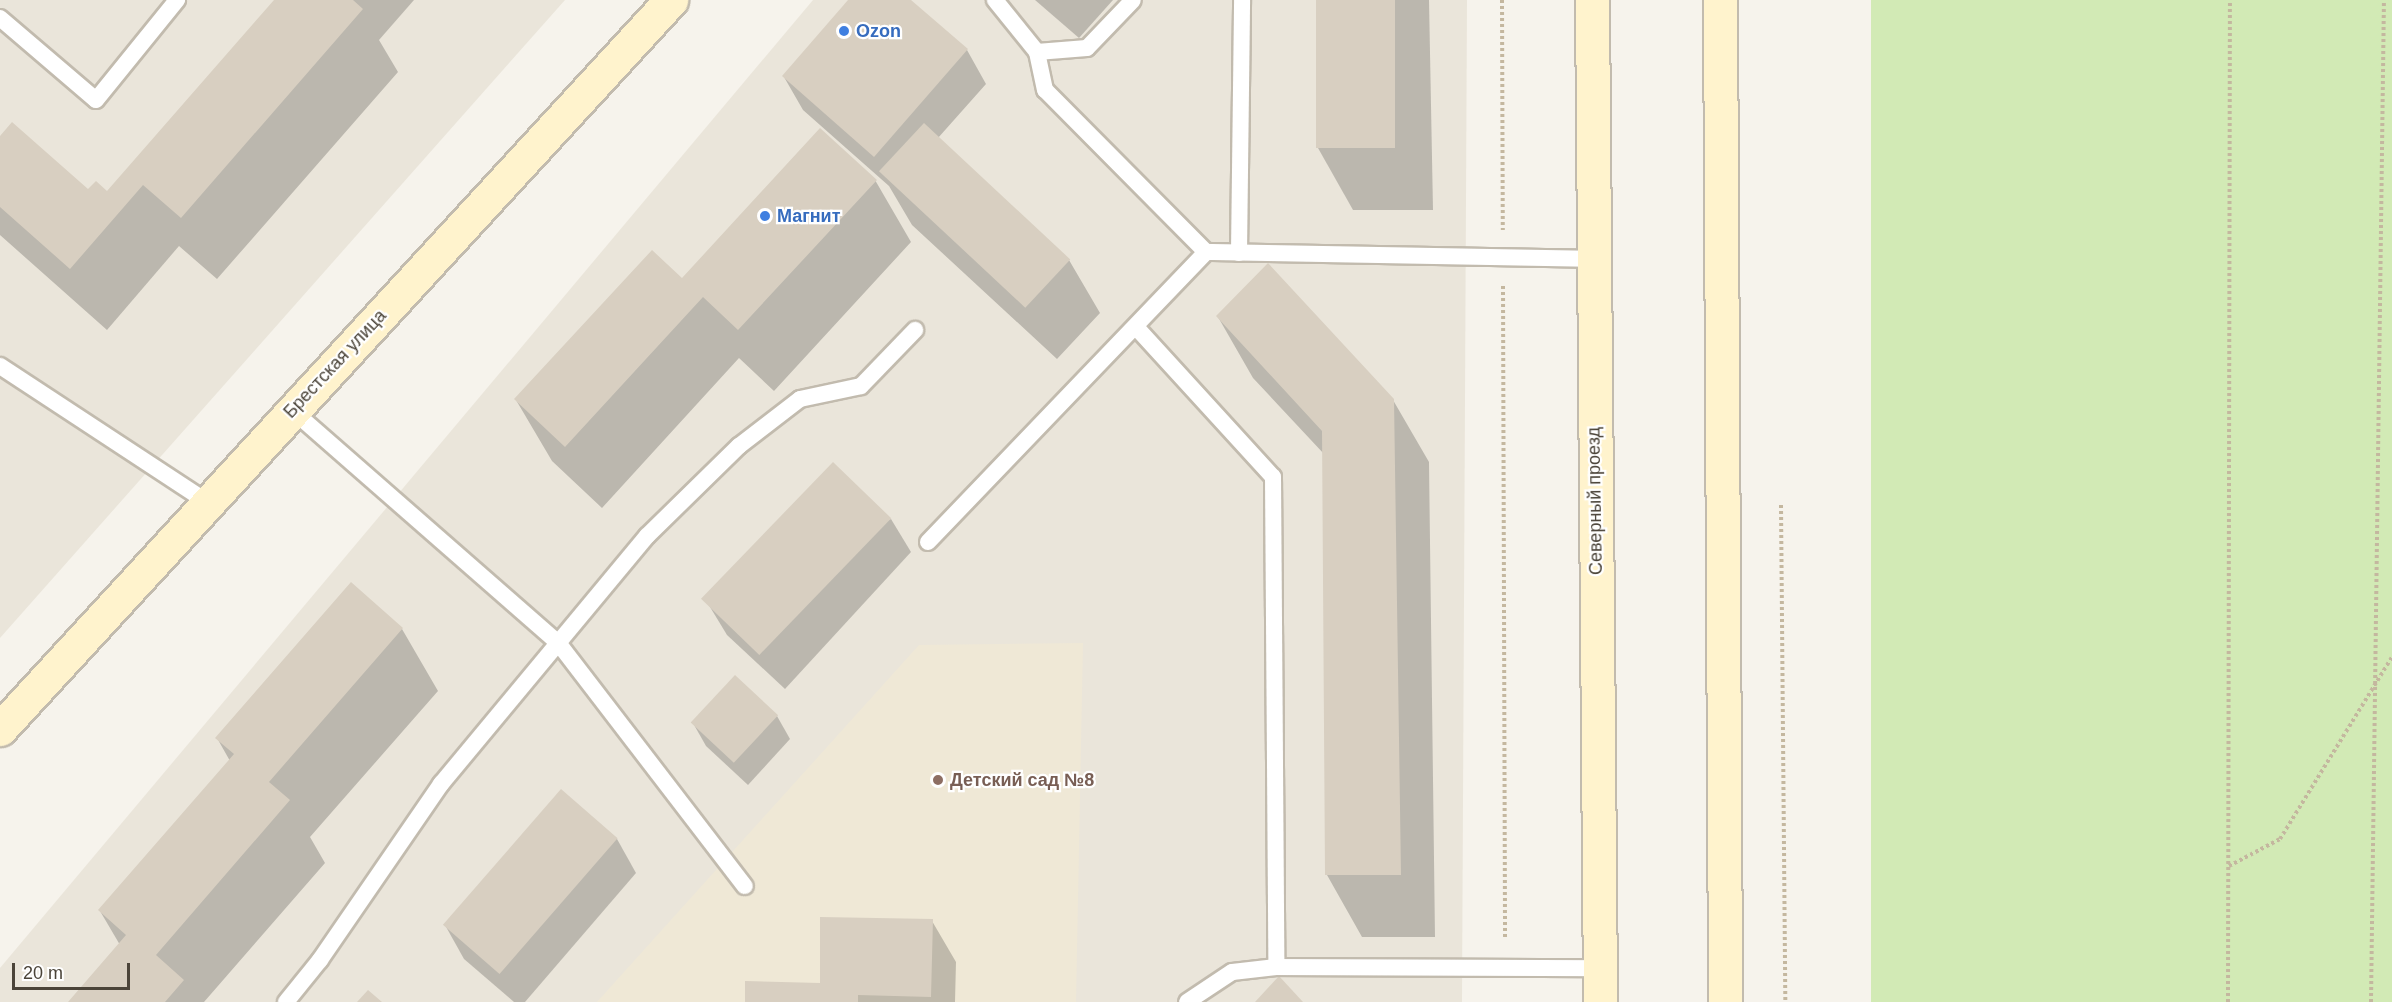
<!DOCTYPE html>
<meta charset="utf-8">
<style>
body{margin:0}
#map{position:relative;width:2392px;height:1002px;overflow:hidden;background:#f6f3ec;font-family:Arial,sans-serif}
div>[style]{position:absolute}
.residential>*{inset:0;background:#eae5da}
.education>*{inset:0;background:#efe8d6}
.green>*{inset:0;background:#d2eab5;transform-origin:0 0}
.shadow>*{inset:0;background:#0003}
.building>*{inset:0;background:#d8cfc1;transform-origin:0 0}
.path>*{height:4px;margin-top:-2px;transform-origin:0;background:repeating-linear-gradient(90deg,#c4b79f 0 3px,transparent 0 6px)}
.roads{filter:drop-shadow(2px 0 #c2bbae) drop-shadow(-2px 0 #c2bbae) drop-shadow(0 2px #c2bbae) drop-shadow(0 -2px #c2bbae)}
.service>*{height:16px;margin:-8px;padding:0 8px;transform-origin:8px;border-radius:8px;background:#fff}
.secondary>*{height:33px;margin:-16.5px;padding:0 16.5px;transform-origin:16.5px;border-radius:16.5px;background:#fff3cd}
.dots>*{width:16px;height:16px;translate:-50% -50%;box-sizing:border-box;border:3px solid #fff;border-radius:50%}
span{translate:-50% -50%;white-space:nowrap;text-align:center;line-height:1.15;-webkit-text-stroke:4.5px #fff;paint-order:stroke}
.shop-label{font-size:18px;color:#366cbe;font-weight:700}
.left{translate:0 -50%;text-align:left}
.street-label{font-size:18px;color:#4b4439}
.education-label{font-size:18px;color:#785e54;font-weight:700}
.scale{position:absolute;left:12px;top:963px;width:118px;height:27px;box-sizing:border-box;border:3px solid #4b4439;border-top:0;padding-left:8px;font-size:18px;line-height:21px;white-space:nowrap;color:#4b4439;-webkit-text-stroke:4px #fff;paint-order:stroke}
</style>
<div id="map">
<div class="residential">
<div style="clip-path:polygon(0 0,565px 0,0 638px)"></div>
<div style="clip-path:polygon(813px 0,1467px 0,1462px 1002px,0 1002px,0 968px)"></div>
</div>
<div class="education">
<div style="clip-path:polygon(1083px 643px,1076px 1002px,597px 1002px,919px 645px)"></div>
</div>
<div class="green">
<div style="left:1871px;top:0;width:521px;height:1002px"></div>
</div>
<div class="shadow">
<div style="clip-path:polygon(276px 0,414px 0,379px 40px,398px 72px,217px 279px,179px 246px,107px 330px,0 235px,0 138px,88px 191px,108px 194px)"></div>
<div style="clip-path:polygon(850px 0,909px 0,967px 50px,986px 84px,938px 138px,1069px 260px,1100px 313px,1057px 359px,912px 225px,889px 186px,803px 110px,784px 77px)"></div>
<div style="clip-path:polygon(1035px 0,1113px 0,1079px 38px)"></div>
<div style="clip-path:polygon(1317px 0,1429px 0,1433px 210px,1353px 210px,1318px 148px)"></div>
<div style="clip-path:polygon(875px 180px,911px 242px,774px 391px,739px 358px,602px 508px,552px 461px,516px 400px,682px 280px)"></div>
<div style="clip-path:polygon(1218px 317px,1393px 400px,1429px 462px,1435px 937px,1362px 937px,1327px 875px,1324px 454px,1253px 378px)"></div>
<div style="clip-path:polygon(891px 519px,911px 552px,785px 689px,727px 635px,707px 602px)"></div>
<div style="clip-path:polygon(351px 584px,402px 629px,438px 691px,310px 837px,325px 863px,204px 1002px,70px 1002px,120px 945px,100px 911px,230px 761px,217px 738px)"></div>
<div style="clip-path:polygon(777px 716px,790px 739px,748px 785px,706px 746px,693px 723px)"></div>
<div style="clip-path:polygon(561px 791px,617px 839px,636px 873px,525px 1002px,514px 1002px,464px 959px,445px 925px)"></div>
<div style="clip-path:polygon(932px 921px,956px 962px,955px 1002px,746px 1002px,821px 984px)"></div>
</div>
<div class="building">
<div style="clip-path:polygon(274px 0,353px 0,363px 9px,181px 218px,143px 185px,70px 269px,0 207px,0 136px,12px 122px,88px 189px,96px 181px,107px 191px)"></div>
<div style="clip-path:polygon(848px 0,911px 0,968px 49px,874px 157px,782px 76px)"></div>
<div style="left:1316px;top:0;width:79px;height:148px"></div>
<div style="left:924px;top:123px;width:200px;height:66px;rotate:43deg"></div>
<div style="clip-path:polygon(820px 128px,877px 180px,738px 330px,703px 297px,565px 447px,514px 399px,652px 250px,682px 278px)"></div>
<div style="clip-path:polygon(1268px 263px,1394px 399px,1401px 875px,1325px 875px,1322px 431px,1216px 316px)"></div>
<div style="left:833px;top:462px;width:81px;height:190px;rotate:44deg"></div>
<div style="clip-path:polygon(351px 582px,403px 628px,269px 782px,290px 800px,156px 955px,184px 980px,165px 1002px,68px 1002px,126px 935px,98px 910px,234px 754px,215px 738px)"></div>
<div style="left:735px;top:675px;width:59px;height:65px;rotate:43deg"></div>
<div style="left:561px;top:789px;width:75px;height:180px;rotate:41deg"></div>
<div style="clip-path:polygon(820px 917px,933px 919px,931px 997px,858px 995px,858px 1002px,745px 1002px,745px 981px,820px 983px)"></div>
<div style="clip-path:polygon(1279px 976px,1303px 1002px,1255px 1002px)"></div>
<div style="clip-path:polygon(368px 990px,382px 1002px,357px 1002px)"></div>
</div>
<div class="path">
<div style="left:1502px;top:0;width:230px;rotate:89.8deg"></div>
<div style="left:1503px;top:286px;width:652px;rotate:89.82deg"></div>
<div style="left:1781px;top:505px;width:497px;rotate:89.5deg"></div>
<div style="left:2229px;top:866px;width:58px;rotate:-27.9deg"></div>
<div style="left:2280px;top:839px;width:214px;rotate:-58.4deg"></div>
<div style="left:2228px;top:1002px;width:1002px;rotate:-89.89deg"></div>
<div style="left:2371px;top:1002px;width:1002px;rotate:-89.26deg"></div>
</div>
<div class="roads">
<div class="service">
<div style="left:0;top:18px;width:126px;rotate:40.5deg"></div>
<div style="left:96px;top:100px;width:129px;rotate:-51deg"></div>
<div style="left:1037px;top:52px;width:50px;rotate:-4.6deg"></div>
<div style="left:1087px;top:48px;width:66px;rotate:-46.2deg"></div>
<div style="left:1206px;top:252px;width:387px;rotate:1deg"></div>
<div style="left:1239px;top:253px;width:253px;rotate:-89.3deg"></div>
<div style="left:1136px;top:327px;width:203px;rotate:47.6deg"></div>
<div style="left:1273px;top:477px;width:490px;rotate:89.6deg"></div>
<div style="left:1276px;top:967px;width:44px;rotate:173.5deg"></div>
<div style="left:1232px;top:972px;width:54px;rotate:146.3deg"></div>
<div style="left:0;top:366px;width:248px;rotate:33.3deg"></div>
<div style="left:292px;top:410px;width:355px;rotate:41.2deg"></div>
<div style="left:559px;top:644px;width:305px;rotate:52.5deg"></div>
<div style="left:928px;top:542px;width:402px;rotate:-46.2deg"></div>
<div style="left:1206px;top:252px;width:228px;rotate:-134.8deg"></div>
<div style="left:1045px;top:90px;width:39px;rotate:-102deg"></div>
<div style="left:1037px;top:52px;width:67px;rotate:-128.9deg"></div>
<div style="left:1276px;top:967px;width:324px;rotate:0.2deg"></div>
<div style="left:286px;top:1002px;width:54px;rotate:-51deg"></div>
<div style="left:320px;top:960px;width:214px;rotate:-55.5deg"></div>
<div style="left:441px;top:784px;width:322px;rotate:-50.3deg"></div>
<div style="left:647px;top:536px;width:129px;rotate:-44.4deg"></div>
<div style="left:739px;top:446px;width:77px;rotate:-37.6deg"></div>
<div style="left:800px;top:399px;width:62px;rotate:-12deg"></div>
<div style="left:861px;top:386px;width:78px;rotate:-46deg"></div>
</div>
<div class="secondary">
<div style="left:1592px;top:0;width:1002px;rotate:89.54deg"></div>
<div style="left:1720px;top:0;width:1002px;rotate:89.71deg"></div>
<div style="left:0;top:729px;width:991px;rotate:-47.37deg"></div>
</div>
</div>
<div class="dots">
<div style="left:844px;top:31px;background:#3f7fe0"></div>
<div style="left:765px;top:216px;background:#3f7fe0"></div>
<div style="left:938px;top:780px;background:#8d6e63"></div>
</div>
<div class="shop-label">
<span class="left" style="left:856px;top:31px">Ozon</span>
<span class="left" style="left:777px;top:216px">Магнит</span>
</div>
<div class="street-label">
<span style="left:335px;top:364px;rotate:-47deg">Брестская улица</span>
<span style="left:1595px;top:501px;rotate:-91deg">Северный проезд</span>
</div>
<div class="education-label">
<span class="left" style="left:950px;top:780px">Детский сад №8</span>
</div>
<div class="scale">20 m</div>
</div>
